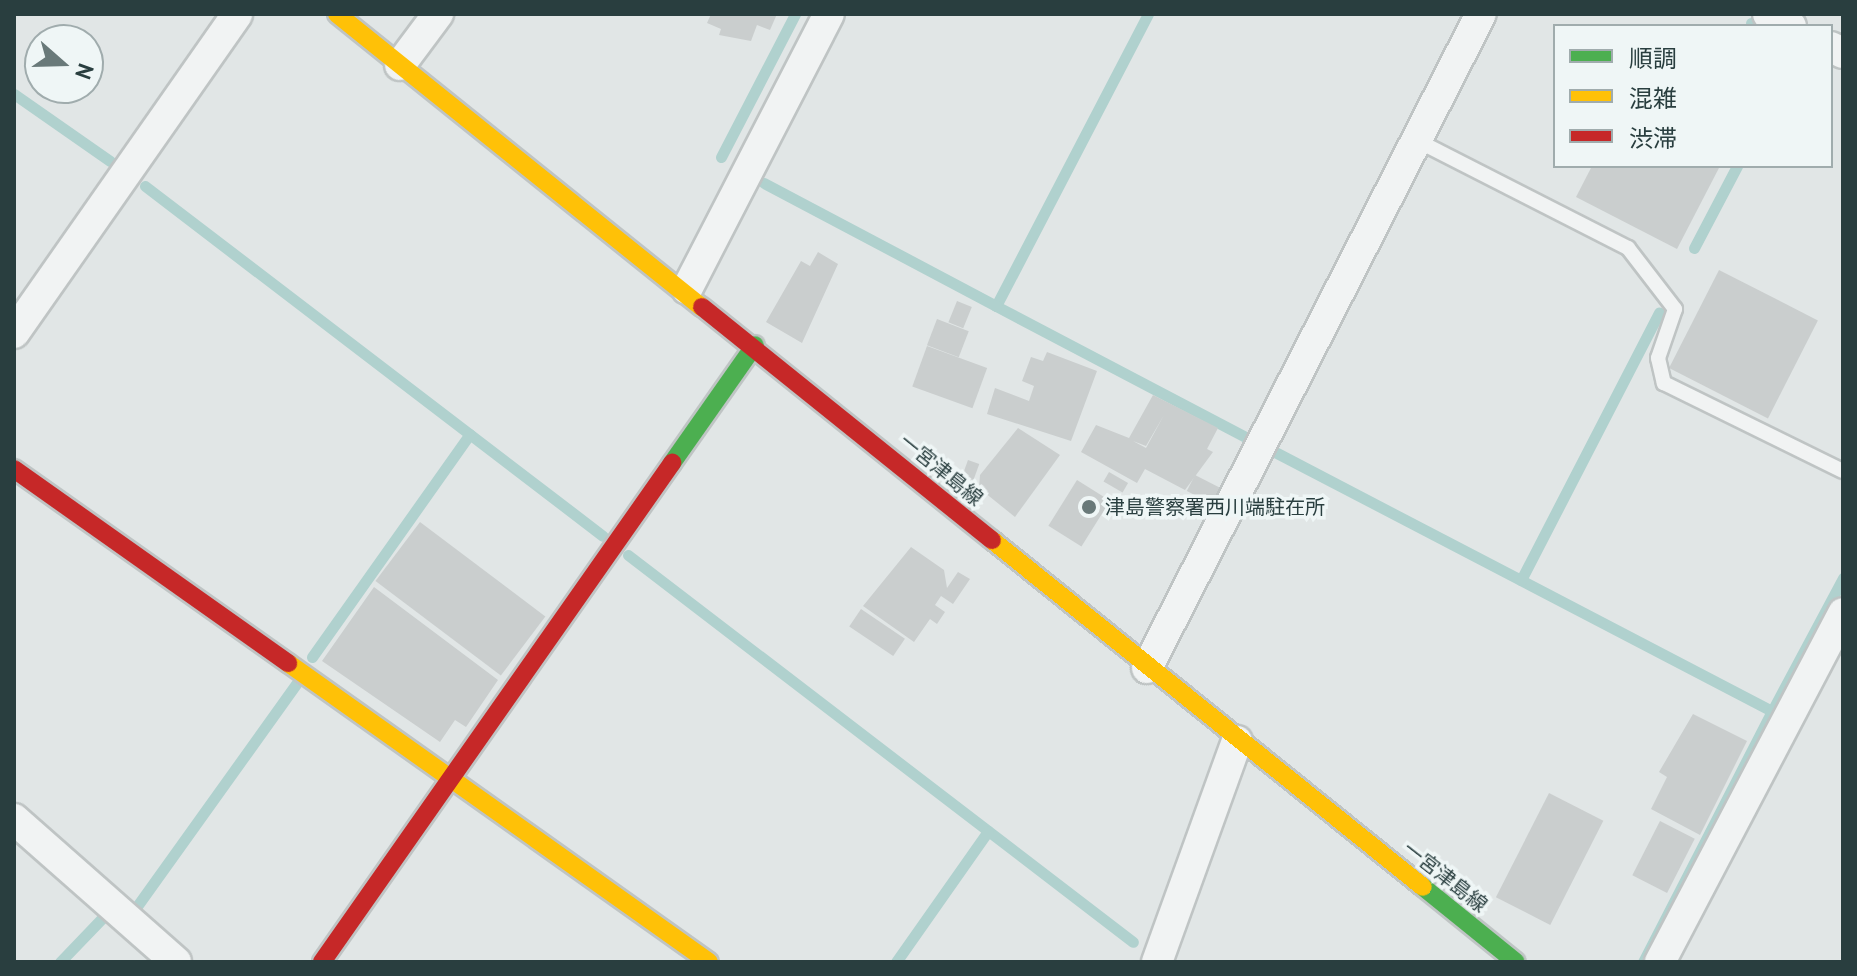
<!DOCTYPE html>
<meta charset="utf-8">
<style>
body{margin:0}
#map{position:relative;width:1857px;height:976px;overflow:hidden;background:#e1e6e6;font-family:"PT Sans","Noto Sans JP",sans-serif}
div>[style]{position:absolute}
.stream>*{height:11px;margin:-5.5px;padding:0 5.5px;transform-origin:5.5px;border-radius:5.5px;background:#b0d1ce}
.building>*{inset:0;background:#cacece;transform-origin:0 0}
.roads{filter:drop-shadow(2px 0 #bfc4c4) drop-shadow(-2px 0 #bfc4c4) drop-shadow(0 2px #bfc4c4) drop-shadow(0 -2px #bfc4c4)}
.lane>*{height:14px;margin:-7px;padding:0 7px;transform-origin:7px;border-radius:7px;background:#f1f3f3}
.street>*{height:30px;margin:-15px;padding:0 15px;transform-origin:15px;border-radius:15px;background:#f1f3f3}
.fast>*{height:18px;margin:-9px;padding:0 9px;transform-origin:9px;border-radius:9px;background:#4caf50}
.slow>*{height:18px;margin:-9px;padding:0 9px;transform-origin:9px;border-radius:9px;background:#ffc107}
.jam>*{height:18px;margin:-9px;padding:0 9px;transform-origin:9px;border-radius:9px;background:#c62828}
.dots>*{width:22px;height:22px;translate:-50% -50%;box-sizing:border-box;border:4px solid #eff6f6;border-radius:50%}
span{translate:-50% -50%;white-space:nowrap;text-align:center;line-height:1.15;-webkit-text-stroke:7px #eff6f6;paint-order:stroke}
.street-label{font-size:20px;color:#293e3f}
.poi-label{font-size:20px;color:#293e3f}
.left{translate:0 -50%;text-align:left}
.frame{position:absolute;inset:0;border:16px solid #293e3f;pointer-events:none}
.legend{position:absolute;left:1553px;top:24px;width:280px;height:144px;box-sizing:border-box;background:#eff6f6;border:2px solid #a0acad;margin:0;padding:10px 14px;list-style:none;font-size:24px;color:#293e3f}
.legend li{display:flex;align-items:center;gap:16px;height:40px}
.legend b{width:40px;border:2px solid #a0acad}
.north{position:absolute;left:24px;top:24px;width:80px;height:80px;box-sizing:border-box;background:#eff6f6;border:2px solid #a0acad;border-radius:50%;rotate:110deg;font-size:22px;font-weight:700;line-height:32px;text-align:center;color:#293e3f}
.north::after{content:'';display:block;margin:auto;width:28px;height:36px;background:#697979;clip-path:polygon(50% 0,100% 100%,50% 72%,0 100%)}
</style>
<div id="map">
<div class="stream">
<div style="left:1148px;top:14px;width:329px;rotate:117.5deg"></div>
<div style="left:996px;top:306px;width:281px;rotate:27.7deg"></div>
<div style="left:1751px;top:23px;width:7px;rotate:27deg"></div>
<div style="left:14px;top:94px;width:117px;rotate:34.9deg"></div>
<div style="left:721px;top:157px;width:161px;rotate:-62.6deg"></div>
<div style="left:764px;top:183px;width:263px;rotate:27.9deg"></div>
<div style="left:145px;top:186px;width:576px;rotate:37.39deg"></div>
<div style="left:1694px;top:248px;width:93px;rotate:-62.3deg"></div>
<div style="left:1275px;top:452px;width:560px;rotate:27.53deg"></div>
<div style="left:1772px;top:711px;width:282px;rotate:117.2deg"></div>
<div style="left:628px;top:555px;width:636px;rotate:37.46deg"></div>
<div style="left:1521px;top:580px;width:301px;rotate:-62.7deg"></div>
<div style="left:312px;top:657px;width:273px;rotate:-54.7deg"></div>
<div style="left:1772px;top:711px;width:151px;rotate:-61.9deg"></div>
<div style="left:135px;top:909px;width:277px;rotate:-54.4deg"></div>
<div style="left:60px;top:962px;width:65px;rotate:-46.2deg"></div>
<div style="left:896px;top:962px;width:160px;rotate:-54.9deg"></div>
</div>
<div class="building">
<div style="clip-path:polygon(711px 14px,777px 14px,770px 30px,757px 25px,751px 41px,719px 35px,721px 29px,707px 23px)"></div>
<div style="clip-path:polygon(1592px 166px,1720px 166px,1677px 249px,1576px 197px)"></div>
<div style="clip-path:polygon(818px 252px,838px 264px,802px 343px,766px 322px,801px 261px,810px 266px)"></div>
<div style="left:1719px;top:270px;width:111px;height:110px;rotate:27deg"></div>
<div style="left:957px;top:301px;width:16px;height:23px;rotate:22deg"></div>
<div style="left:937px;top:319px;width:34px;height:28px;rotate:21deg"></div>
<div style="left:927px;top:346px;width:64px;height:43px;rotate:20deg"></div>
<div style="clip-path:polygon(1047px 352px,1097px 371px,1071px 441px,987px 414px,995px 388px,1029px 401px,1034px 386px,1022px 381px,1031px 357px,1043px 361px)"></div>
<div style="clip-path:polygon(evenodd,1153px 395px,1218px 428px,1207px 449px,1213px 452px,1185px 490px,1145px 469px,1137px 483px,1081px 452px,1096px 425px,1129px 438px,1153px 395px,1164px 415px,1146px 448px,1133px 441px,1146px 446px,1164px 415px)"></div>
<div style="clip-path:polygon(1018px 428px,1060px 455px,1015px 517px,979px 488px,980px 475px)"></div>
<div style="left:968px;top:460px;width:12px;height:31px;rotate:20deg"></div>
<div style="left:1109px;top:472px;width:22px;height:11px;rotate:30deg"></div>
<div style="left:1195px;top:475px;width:33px;height:18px;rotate:27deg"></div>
<div style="left:1077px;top:480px;width:39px;height:54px;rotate:32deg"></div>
<div style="left:420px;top:522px;width:157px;height:74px;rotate:37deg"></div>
<div style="clip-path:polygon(911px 547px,944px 570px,947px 588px,958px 572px,970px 579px,953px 604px,941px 596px,935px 605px,945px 612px,937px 624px,930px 619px,914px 642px,863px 606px)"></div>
<div style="clip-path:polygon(374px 587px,498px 680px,466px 727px,455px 720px,440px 742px,322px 661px)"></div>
<div style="left:861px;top:609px;width:53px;height:21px;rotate:34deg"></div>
<div style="clip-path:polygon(1693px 714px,1747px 741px,1700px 835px,1651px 809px,1667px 777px,1659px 772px)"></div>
<div style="left:1549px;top:793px;width:61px;height:117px;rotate:27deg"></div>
<div style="left:1660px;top:821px;width:39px;height:61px;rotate:27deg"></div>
</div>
<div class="roads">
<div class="lane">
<div style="left:1416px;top:140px;width:238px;rotate:27deg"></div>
<div style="left:1628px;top:248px;width:77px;rotate:52.4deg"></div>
<div style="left:1675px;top:309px;width:52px;rotate:109.1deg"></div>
<div style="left:1658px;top:358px;width:26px;rotate:77deg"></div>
<div style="left:1664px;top:383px;width:199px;rotate:26.2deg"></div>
</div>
<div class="street">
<div style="left:1768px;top:14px;width:26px;rotate:28deg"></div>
<div style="left:1831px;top:47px;width:13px;rotate:27deg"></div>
<div style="left:400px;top:65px;width:64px;rotate:-53.3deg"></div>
<div style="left:687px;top:289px;width:309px;rotate:-62.7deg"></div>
<div style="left:14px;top:333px;width:389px;rotate:-55deg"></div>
<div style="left:1147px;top:668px;width:734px;rotate:-62.95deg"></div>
<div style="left:14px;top:819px;width:216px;rotate:41.4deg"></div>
<div style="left:1157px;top:962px;width:235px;rotate:-70.1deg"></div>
<div style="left:1660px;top:962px;width:394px;rotate:-62.3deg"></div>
</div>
<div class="fast">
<div style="left:672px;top:463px;width:144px;rotate:-54.9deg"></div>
<div style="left:1423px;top:887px;width:119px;rotate:38.9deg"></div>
</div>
<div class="slow">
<div style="left:337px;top:14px;width:468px;rotate:38.8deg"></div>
<div style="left:992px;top:540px;width:553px;rotate:38.84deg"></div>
<div style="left:288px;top:663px;width:516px;rotate:35.38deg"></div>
</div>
<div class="jam">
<div style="left:702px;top:307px;width:372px;rotate:38.8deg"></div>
<div style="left:14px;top:469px;width:336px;rotate:35.3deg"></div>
<div style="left:322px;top:962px;width:610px;rotate:-54.95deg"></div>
</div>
</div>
<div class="dots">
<div style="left:1089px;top:507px;background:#697979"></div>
</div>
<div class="street-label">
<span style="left:941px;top:470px;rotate:39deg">一宮津島線</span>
<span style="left:1445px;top:877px;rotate:38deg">一宮津島線</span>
</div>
<div class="poi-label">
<span class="left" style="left:1105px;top:507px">津島警察署西川端駐在所</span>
</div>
<div class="frame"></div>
<ul class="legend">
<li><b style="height:10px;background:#4caf50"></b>順調</li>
<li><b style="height:10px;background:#ffc107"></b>混雑</li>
<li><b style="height:10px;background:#c62828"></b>渋滞</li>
</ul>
<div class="north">N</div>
</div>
